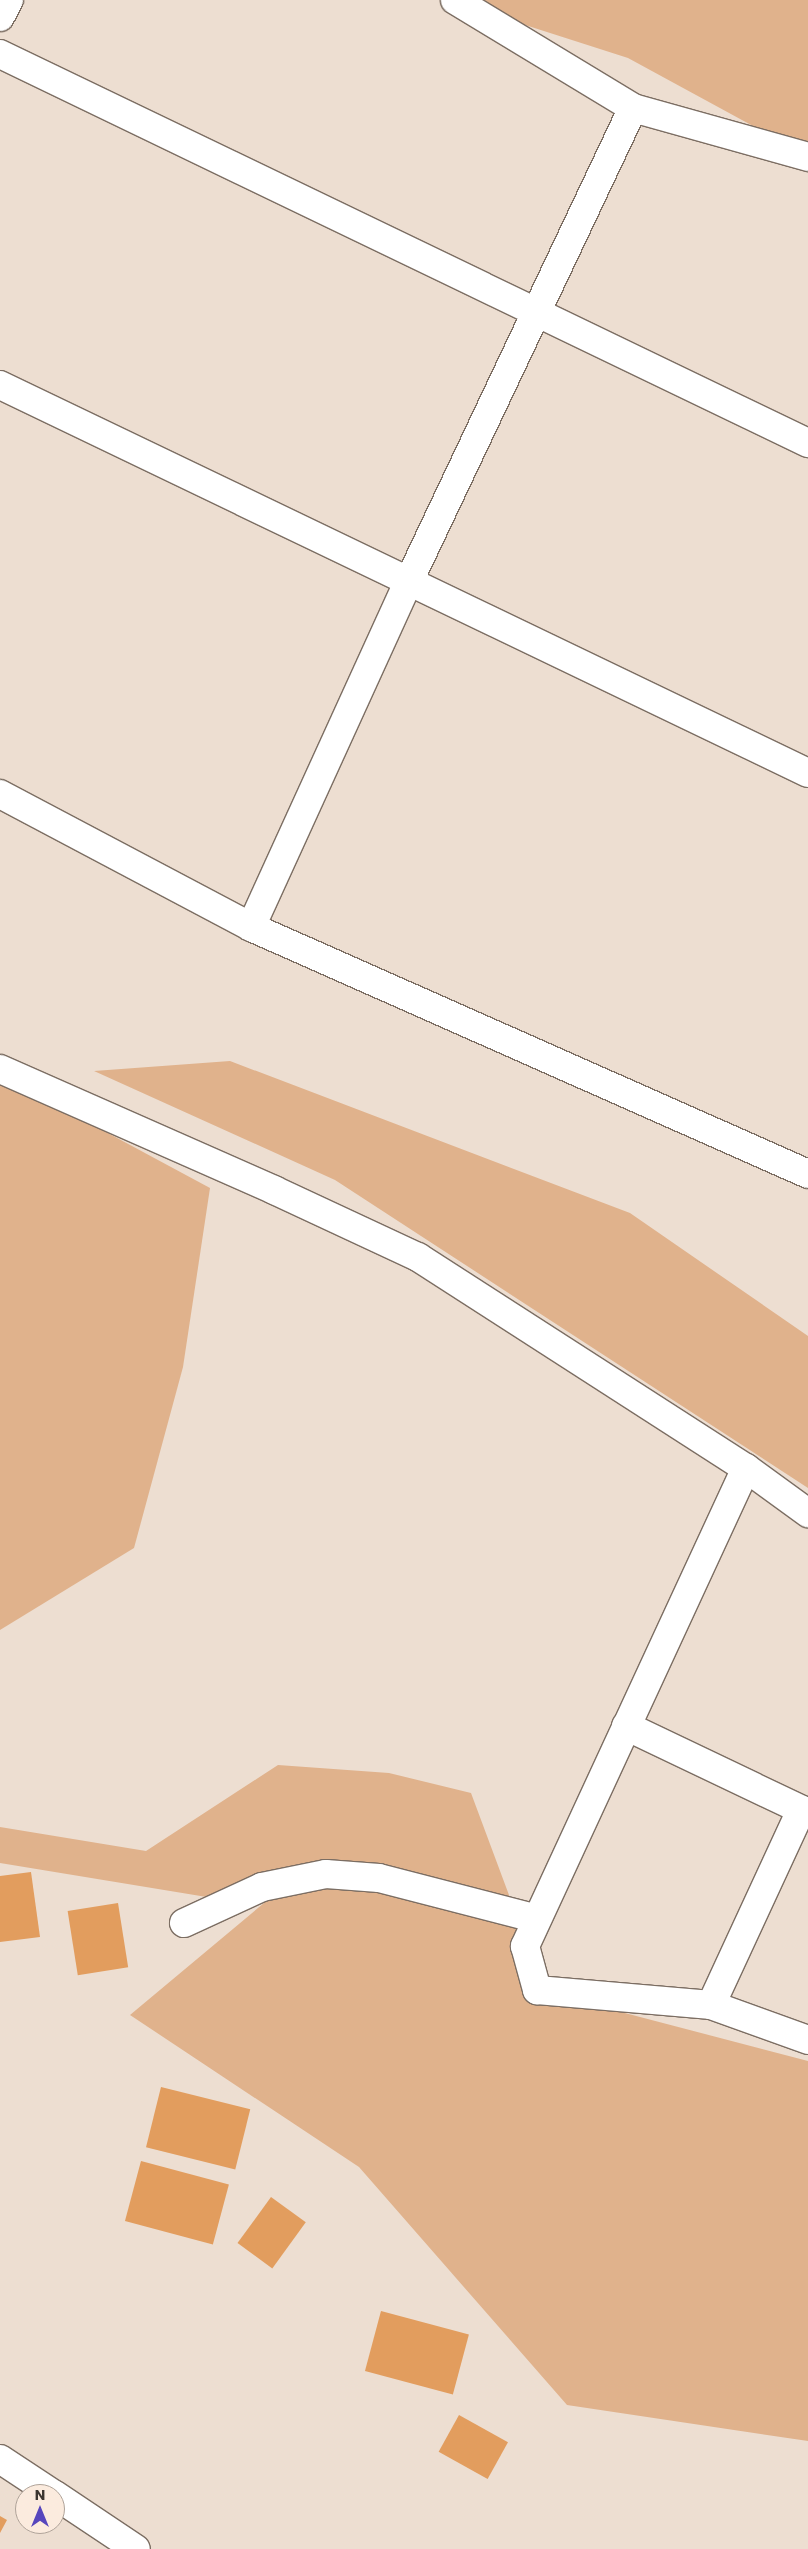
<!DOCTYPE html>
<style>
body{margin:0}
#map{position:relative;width:808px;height:2549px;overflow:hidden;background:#edded1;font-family:Poppins,sans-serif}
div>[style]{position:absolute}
.green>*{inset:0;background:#e0b28c}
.building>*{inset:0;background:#e29d5e;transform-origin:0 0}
.roads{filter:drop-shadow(1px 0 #7c6e63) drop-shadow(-1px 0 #7c6e63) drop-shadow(0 1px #7c6e63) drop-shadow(0 -1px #7c6e63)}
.street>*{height:28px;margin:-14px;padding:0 14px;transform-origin:14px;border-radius:14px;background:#fff}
.secondary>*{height:28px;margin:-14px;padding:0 14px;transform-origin:14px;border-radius:14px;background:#fff}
span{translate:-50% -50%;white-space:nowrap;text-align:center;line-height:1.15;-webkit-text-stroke:4.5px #fbebde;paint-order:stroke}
.north{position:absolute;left:15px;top:2484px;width:50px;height:50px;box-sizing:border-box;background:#fbebde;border:1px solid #afa399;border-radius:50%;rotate:0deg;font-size:14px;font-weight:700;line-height:20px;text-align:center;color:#3c3631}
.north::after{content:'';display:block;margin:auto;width:18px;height:22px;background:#5746bd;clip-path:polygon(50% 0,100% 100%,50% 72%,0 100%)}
</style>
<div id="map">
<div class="green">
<div style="clip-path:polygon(447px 0,808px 0,808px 156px,628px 58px)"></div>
<div style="clip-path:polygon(230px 1061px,630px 1213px,808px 1336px,808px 1488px,335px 1180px,94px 1071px)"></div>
<div style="clip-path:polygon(0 1075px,210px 1188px,183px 1367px,134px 1548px,0 1630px)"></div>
<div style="clip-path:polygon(278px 1765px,389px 1773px,471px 1793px,516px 1914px,537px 1990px,808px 2061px,808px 2441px,567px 2405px,359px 2167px,130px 2015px,264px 1903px,231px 1901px,0 1863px,0 1827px,146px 1851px)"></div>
</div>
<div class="building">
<div style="clip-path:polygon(31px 1872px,40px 1937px,0 1942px,0 1876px)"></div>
<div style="left:118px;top:1903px;width:65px;height:51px;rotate:81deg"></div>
<div style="left:161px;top:2087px;width:92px;height:62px;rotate:14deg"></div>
<div style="left:141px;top:2161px;width:91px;height:62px;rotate:15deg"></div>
<div style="left:271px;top:2197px;width:43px;height:57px;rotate:36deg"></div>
<div style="left:381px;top:2311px;width:91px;height:62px;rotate:15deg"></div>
<div style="left:459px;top:2415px;width:56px;height:42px;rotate:29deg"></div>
<div style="clip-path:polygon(0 2516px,7px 2520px,0 2533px)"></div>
</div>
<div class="roads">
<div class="street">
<div style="left:455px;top:0;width:208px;rotate:31.2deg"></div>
<div style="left:633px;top:108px;width:182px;rotate:15.6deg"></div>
<div style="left:0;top:17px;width:19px;rotate:-62deg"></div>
<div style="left:0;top:54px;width:897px;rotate:25.71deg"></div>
<div style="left:0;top:385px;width:896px;rotate:25.65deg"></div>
<div style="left:0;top:794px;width:284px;rotate:27.9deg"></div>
<div style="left:251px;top:927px;width:609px;rotate:23.91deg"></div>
<div style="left:251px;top:927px;width:380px;rotate:-65.5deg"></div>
<div style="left:409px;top:581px;width:523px;rotate:-64.66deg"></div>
<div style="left:0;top:1069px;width:300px;rotate:23.8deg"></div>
<div style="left:274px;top:1190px;width:159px;rotate:25deg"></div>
<div style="left:418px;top:1257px;width:390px;rotate:32.8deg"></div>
<div style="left:746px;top:1468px;width:77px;rotate:36deg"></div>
<div style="left:746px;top:1468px;width:527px;rotate:114.81deg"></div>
<div style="left:525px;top:1946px;width:46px;rotate:74.7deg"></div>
<div style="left:537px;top:1990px;width:175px;rotate:4.9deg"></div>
<div style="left:711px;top:2005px;width:103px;rotate:19.8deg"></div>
<div style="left:626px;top:1726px;width:202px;rotate:25.5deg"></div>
<div style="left:184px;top:1923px;width:86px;rotate:-24.8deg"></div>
<div style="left:262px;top:1887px;width:65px;rotate:-11.5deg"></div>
<div style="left:326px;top:1874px;width:53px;rotate:4.3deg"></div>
<div style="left:379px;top:1878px;width:163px;rotate:14.5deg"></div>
<div style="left:711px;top:2005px;width:215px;rotate:-65.2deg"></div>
</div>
<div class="secondary">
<div style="left:0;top:2459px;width:64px;rotate:33.4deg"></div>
<div style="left:55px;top:2495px;width:97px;rotate:33.7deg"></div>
</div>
</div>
<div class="north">N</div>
</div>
